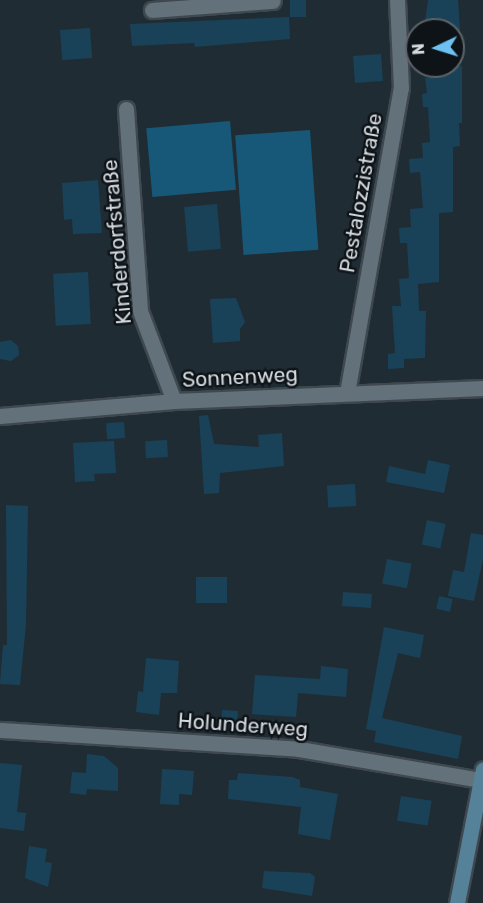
<!DOCTYPE html>
<meta charset="utf-8">
<style>
body{margin:0}
#map{position:relative;width:483px;height:903px;overflow:hidden;background:#202c34;font-family:Rubik,sans-serif}
div>[style]{position:absolute}
.green>*{inset:0;background:#175777;transform-origin:0 0}
.building>*{inset:0;background:#194258;transform-origin:0 0}
.roads{filter:drop-shadow(2px 0 #3e484e) drop-shadow(-2px 0 #3e484e) drop-shadow(0 2px #3e484e) drop-shadow(0 -2px #3e484e)}
.street>*{height:15px;margin:-7.5px;padding:0 7.5px;transform-origin:7.5px;border-radius:7.5px;background:#63717a}
.secondary>*{height:15px;margin:-7.5px;padding:0 7.5px;transform-origin:7.5px;border-radius:7.5px;background:#568299}
span{translate:-50% -50%;white-space:nowrap;text-align:center;line-height:1.15;-webkit-text-stroke:5px #0e1317;paint-order:stroke}
.street-label{font-size:21px;color:#d4dbe0}
.north{position:absolute;left:405px;top:18px;width:60px;height:60px;box-sizing:border-box;background:#0e1317;border:2px solid #5d6367;border-radius:50%;rotate:266deg;font-size:16px;font-weight:700;line-height:24px;text-align:center;color:#d4dbe0}
.north::after{content:'';display:block;margin:auto;width:21px;height:27px;background:#6dc2f3;clip-path:polygon(50% 0,100% 100%,50% 72%,0 100%)}
</style>
<div id="map">
<div class="green">
<div style="left:230px;top:121px;width:69px;height:84px;rotate:85deg"></div>
<div style="left:310px;top:130px;width:120px;height:75px;rotate:86deg"></div>
</div>
<div class="building">
<div style="left:290px;top:0;width:16px;height:17px"></div>
<div style="clip-path:polygon(428px 0,458px 0,460px 30px,424px 30px)"></div>
<div style="clip-path:polygon(289px 17px,290px 39px,195px 47px,194px 43px,132px 46px,130px 24px)"></div>
<div style="left:90px;top:28px;width:30px;height:30px;rotate:86deg"></div>
<div style="left:381px;top:54px;width:27px;height:28px;rotate:86deg"></div>
<div style="clip-path:polygon(432px 66px,462px 66px,462px 123px,459px 123px,460px 146px,453px 147px,453px 212px,439px 213px,439px 282px,418px 284px,419px 311px,426px 311px,425px 358px,404px 359px,404px 368px,388px 369px,388px 354px,395px 353px,392px 306px,401px 306px,399px 279px,409px 278px,407px 243px,400px 243px,399px 228px,411px 227px,410px 209px,423px 208px,420px 172px,410px 173px,409px 159px,423px 158px,422px 143px,430px 142px,428px 107px,423px 107px,422px 94px,427px 93px,425px 78px,433px 77px)"></div>
<div style="clip-path:polygon(98px 180px,102px 233px,73px 234px,72px 219px,64px 220px,62px 183px)"></div>
<div style="left:217px;top:204px;width:45px;height:33px;rotate:85deg"></div>
<div style="left:88px;top:272px;width:52px;height:35px;rotate:87deg"></div>
<div style="clip-path:polygon(236px 298px,245px 322px,240px 329px,240px 341px,213px 343px,210px 299px)"></div>
<div style="clip-path:polygon(11px 340px,18px 346px,19px 355px,11px 361px,0 359px,0 342px)"></div>
<div style="clip-path:polygon(208px 415px,214px 444px,259px 447px,258px 435px,282px 433px,284px 466px,220px 473px,219px 493px,204px 494px,199px 416px)"></div>
<div style="left:124px;top:422px;width:16px;height:18px;rotate:86deg"></div>
<div style="left:167px;top:440px;width:17px;height:22px;rotate:87deg"></div>
<div style="clip-path:polygon(114px 441px,116px 473px,94px 474px,95px 481px,75px 482px,73px 443px)"></div>
<div style="clip-path:polygon(428px 460px,450px 465px,444px 493px,386px 482px,389px 466px,425px 474px)"></div>
<div style="left:355px;top:484px;width:22px;height:28px;rotate:87deg"></div>
<div style="clip-path:polygon(6px 505px,28px 506px,26px 624px,20px 685px,0 684px,3px 645px,7px 645px)"></div>
<div style="left:427px;top:520px;width:19px;height:25px;rotate:12deg"></div>
<div style="clip-path:polygon(471px 533px,483px 535px,483px 559px,474px 601px,448px 596px,453px 570px,464px 572px)"></div>
<div style="left:387px;top:559px;width:25px;height:25px;rotate:11deg"></div>
<div style="left:196px;top:577px;width:31px;height:26px"></div>
<div style="left:343px;top:592px;width:29px;height:14px;rotate:4deg"></div>
<div style="left:439px;top:596px;width:14px;height:13px;rotate:12deg"></div>
<div style="clip-path:polygon(384px 627px,424px 635px,420px 658px,398px 653px,382px 718px,462px 736px,458px 759px,374px 742px,376px 731px,366px 729px)"></div>
<div style="clip-path:polygon(146px 658px,179px 661px,177px 693px,161px 693px,159px 715px,136px 712px,138px 691px,143px 692px)"></div>
<div style="clip-path:polygon(321px 666px,348px 669px,346px 697px,298px 693px,296px 717px,252px 714px,255px 675px,320px 679px)"></div>
<div style="left:222px;top:710px;width:16px;height:17px;rotate:4deg"></div>
<div style="clip-path:polygon(87px 754px,104px 756px,118px 768px,118px 791px,87px 789px,86px 795px,70px 793px,72px 772px,86px 773px)"></div>
<div style="clip-path:polygon(0 763px,22px 765px,17px 812px,26px 813px,24px 831px,0 828px)"></div>
<div style="clip-path:polygon(162px 769px,194px 771px,192px 795px,179px 794px,179px 805px,160px 804px)"></div>
<div style="clip-path:polygon(238px 773px,292px 777px,300px 780px,300px 787px,338px 794px,330px 840px,298px 834px,301px 807px,228px 799px,229px 780px,237px 780px)"></div>
<div style="left:401px;top:796px;width:31px;height:25px;rotate:9deg"></div>
<div style="clip-path:polygon(29px 846px,47px 849px,45px 862px,52px 863px,48px 887px,25px 878px)"></div>
<div style="clip-path:polygon(264px 871px,310px 873px,315px 877px,312px 896px,262px 888px)"></div>
</div>
<div class="roads">
<div class="street">
<div style="left:152px;top:10px;width:121px;rotate:-4.3deg"></div>
<div style="left:126px;top:109px;width:202px;rotate:86deg"></div>
<div style="left:140px;top:311px;width:96px;rotate:69.3deg"></div>
<div style="left:347px;top:393px;width:310px;rotate:-80deg"></div>
<div style="left:401px;top:88px;width:88px;rotate:-92.6deg"></div>
<div style="left:0;top:416px;width:175px;rotate:-4.9deg"></div>
<div style="left:174px;top:401px;width:309px;rotate:-2.4deg"></div>
<div style="left:0;top:730px;width:300px;rotate:3.6deg"></div>
<div style="left:299px;top:749px;width:185px;rotate:9.7deg"></div>
</div>
<div class="secondary">
<div style="left:457px;top:903px;width:136px;rotate:-79deg"></div>
</div>
</div>
<div class="street-label">
<span style="left:361px;top:193px;rotate:-80deg">Pestalozzistraße</span>
<span style="left:117px;top:242px;rotate:-95deg">Kinderdorfstraße</span>
<span style="left:240px;top:377px;rotate:-3deg">Sonnenweg</span>
<span style="left:243px;top:725px;rotate:4deg">Holunderweg</span>
</div>
<div class="north">N</div>
</div>
